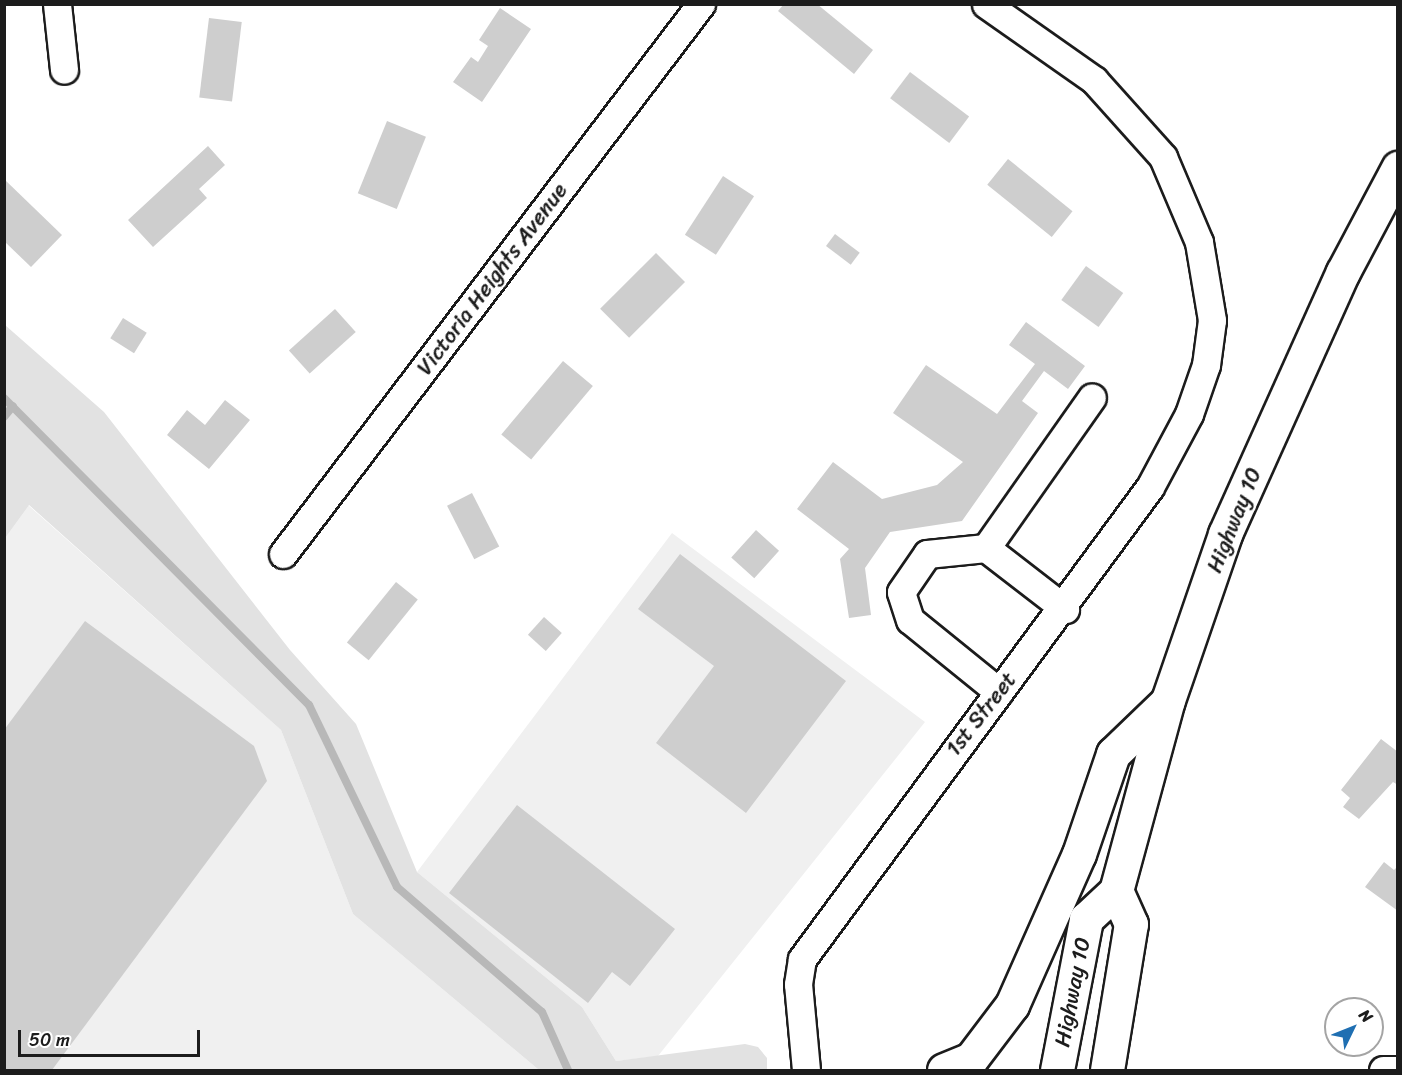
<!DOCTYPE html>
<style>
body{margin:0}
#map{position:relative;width:1402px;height:1075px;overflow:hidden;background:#fff;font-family:Sriracha,sans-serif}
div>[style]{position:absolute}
.built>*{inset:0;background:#f0f0f0}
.green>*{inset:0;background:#e2e2e2}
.stream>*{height:8px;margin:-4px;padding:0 4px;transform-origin:4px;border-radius:4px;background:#b8b8b8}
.building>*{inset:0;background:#cecece;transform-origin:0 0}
.roads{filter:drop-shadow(2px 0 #1c1c1c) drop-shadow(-2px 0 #1c1c1c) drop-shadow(0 2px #1c1c1c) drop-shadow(0 -2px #1c1c1c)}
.minor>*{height:27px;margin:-13.5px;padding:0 13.5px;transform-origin:13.5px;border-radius:13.5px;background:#fff}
.highway>*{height:33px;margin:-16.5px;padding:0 16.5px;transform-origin:16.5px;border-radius:16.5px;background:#fff}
span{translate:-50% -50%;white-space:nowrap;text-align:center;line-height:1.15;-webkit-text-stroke:4.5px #fff;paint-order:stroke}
.street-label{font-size:22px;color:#1c1c1c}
.frame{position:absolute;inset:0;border:6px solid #1c1c1c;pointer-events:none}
.north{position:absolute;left:1324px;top:997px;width:60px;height:60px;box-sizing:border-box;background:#fff;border:2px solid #a4a4a4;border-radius:50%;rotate:47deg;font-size:16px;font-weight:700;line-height:24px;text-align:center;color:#1c1c1c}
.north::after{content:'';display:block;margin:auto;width:21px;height:27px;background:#1f6fb2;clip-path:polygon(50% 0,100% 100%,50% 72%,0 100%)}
.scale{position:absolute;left:18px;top:1030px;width:182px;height:27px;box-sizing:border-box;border:3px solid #1c1c1c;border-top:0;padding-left:8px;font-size:18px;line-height:21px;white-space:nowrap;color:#1c1c1c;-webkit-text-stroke:4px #fff;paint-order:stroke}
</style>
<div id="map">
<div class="built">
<div style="clip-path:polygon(28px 505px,281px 730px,353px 914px,539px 1070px,5px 1070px,4px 538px)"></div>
<div style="clip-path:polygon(672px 533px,925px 722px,658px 1056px,616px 1061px,582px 1007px,417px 872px)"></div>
</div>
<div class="green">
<div style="clip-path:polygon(5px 325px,104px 412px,290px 650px,356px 724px,417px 872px,582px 1007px,616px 1061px,745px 1044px,758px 1047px,767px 1058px,767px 1070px,539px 1070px,353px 914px,281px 730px,29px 505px,5px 538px)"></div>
</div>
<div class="stream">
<div style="left:4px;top:398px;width:433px;rotate:45.2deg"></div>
<div style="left:309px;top:705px;width:202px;rotate:64.2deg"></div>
<div style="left:397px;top:887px;width:191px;rotate:40.8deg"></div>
<div style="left:542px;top:1012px;width:64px;rotate:65.9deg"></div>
<div style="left:4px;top:417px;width:14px;rotate:-51deg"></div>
</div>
<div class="building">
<div style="clip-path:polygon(784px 4px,817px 4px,873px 50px,854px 74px,778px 11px)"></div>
<div style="clip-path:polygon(500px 8px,531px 29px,482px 102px,453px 82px,471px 57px,478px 62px,488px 46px,479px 40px)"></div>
<div style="left:209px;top:18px;width:33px;height:80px;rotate:7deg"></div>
<div style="left:910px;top:72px;width:74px;height:33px;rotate:37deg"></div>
<div style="left:387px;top:121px;width:42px;height:78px;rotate:22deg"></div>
<div style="clip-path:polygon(208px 146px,225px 165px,199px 189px,207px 198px,153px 247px,128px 220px)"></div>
<div style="left:1008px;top:159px;width:83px;height:33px;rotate:39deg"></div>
<div style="left:723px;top:176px;width:37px;height:70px;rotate:33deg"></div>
<div style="clip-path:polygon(4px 179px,62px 235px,31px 267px,4px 241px)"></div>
<div style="left:835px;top:234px;width:31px;height:15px;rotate:37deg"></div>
<div style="left:656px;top:253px;width:41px;height:79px;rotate:45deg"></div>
<div style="left:1086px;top:266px;width:46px;height:42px;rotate:36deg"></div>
<div style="left:335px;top:309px;width:31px;height:62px;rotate:48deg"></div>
<div style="left:123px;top:318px;width:28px;height:24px;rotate:32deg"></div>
<div style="clip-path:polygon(1026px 322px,1085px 366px,1068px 389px,1044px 371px,1022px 401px,1038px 413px,962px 521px,890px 532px,865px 568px,871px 615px,849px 618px,840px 559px,849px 549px,797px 509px,833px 462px,882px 499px,937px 485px,963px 462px,893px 413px,926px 365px,997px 414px,1035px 364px,1009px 345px)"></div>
<div style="left:563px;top:361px;width:39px;height:96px;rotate:40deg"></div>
<div style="clip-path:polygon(225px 400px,250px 420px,209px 469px,167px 435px,187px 410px,205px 425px)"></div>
<div style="left:472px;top:493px;width:60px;height:28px;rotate:63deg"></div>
<div style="left:756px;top:530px;width:31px;height:37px;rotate:42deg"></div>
<div style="clip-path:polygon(680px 554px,846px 681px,746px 813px,656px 743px,714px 666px,638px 609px)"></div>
<div style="left:396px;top:582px;width:28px;height:78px;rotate:39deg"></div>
<div style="left:544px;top:617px;width:24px;height:24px;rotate:42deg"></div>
<div style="clip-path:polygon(85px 621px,254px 746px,267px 781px,52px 1070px,4px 1070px,4px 730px)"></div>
<div style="clip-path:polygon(1381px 739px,1398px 752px,1398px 785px,1393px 782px,1359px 819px,1343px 807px,1350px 798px,1341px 790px)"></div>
<div style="clip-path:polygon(517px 805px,675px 929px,630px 986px,612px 972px,588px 1003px,449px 893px)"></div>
<div style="clip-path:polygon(1384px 862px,1394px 870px,1398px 866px,1398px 911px,1365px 887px)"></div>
</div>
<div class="roads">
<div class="minor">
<div style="left:57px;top:4px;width:66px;rotate:83.9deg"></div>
<div style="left:986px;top:548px;width:100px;rotate:37.7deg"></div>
<div style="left:283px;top:554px;width:691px;rotate:-52.77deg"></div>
<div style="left:999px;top:692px;width:114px;rotate:-141deg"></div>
<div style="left:910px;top:620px;width:29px;rotate:-108deg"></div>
<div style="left:901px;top:592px;width:46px;rotate:-55.6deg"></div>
<div style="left:927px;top:554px;width:59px;rotate:-5.8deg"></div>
<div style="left:986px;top:548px;width:184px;rotate:-54.9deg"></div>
<div style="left:806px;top:1070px;width:86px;rotate:-95.3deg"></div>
<div style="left:798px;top:984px;width:25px;rotate:-81deg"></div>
<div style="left:802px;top:959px;width:586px;rotate:-53.6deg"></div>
<div style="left:1150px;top:487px;width:83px;rotate:-61.9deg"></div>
<div style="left:1189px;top:414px;width:52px;rotate:-70.9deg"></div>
<div style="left:1206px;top:365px;width:45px;rotate:-82.4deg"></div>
<div style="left:1212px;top:320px;width:79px;rotate:-99.5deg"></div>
<div style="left:1199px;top:242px;width:92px;rotate:-113deg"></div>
<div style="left:1163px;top:157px;width:103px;rotate:-131.9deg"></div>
<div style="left:1094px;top:80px;width:132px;rotate:-144.9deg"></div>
<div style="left:1383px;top:1070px;width:15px"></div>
</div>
<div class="highway">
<div style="left:944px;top:1070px;width:29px;rotate:-22deg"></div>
<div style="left:971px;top:1059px;width:68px;rotate:-52.8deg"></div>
<div style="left:1012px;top:1005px;width:165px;rotate:-66.1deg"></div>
<div style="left:1079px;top:854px;width:106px;rotate:-71.2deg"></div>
<div style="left:1113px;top:754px;width:75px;rotate:-43.9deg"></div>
<div style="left:1057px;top:1070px;width:154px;rotate:-79.1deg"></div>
<div style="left:1086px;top:919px;width:41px;rotate:-43deg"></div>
<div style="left:1116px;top:891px;width:198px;rotate:-74.8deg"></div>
<div style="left:1168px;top:700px;width:176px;rotate:-71deg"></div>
<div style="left:1225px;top:534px;width:287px;rotate:-65.8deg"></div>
<div style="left:1343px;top:272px;width:118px;rotate:-62.1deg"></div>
<div style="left:1107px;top:1070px;width:148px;rotate:-80.7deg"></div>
<div style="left:1131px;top:924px;width:36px;rotate:-114deg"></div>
</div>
</div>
<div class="street-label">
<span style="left:492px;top:279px;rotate:-53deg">Victoria Heights Avenue</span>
<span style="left:1234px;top:520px;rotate:-68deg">Highway 10</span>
<span style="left:981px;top:714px;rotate:-52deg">1st Street</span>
<span style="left:1072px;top:992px;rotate:-79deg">Highway 10</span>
</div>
<div class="frame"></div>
<div class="north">N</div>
<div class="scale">50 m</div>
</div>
